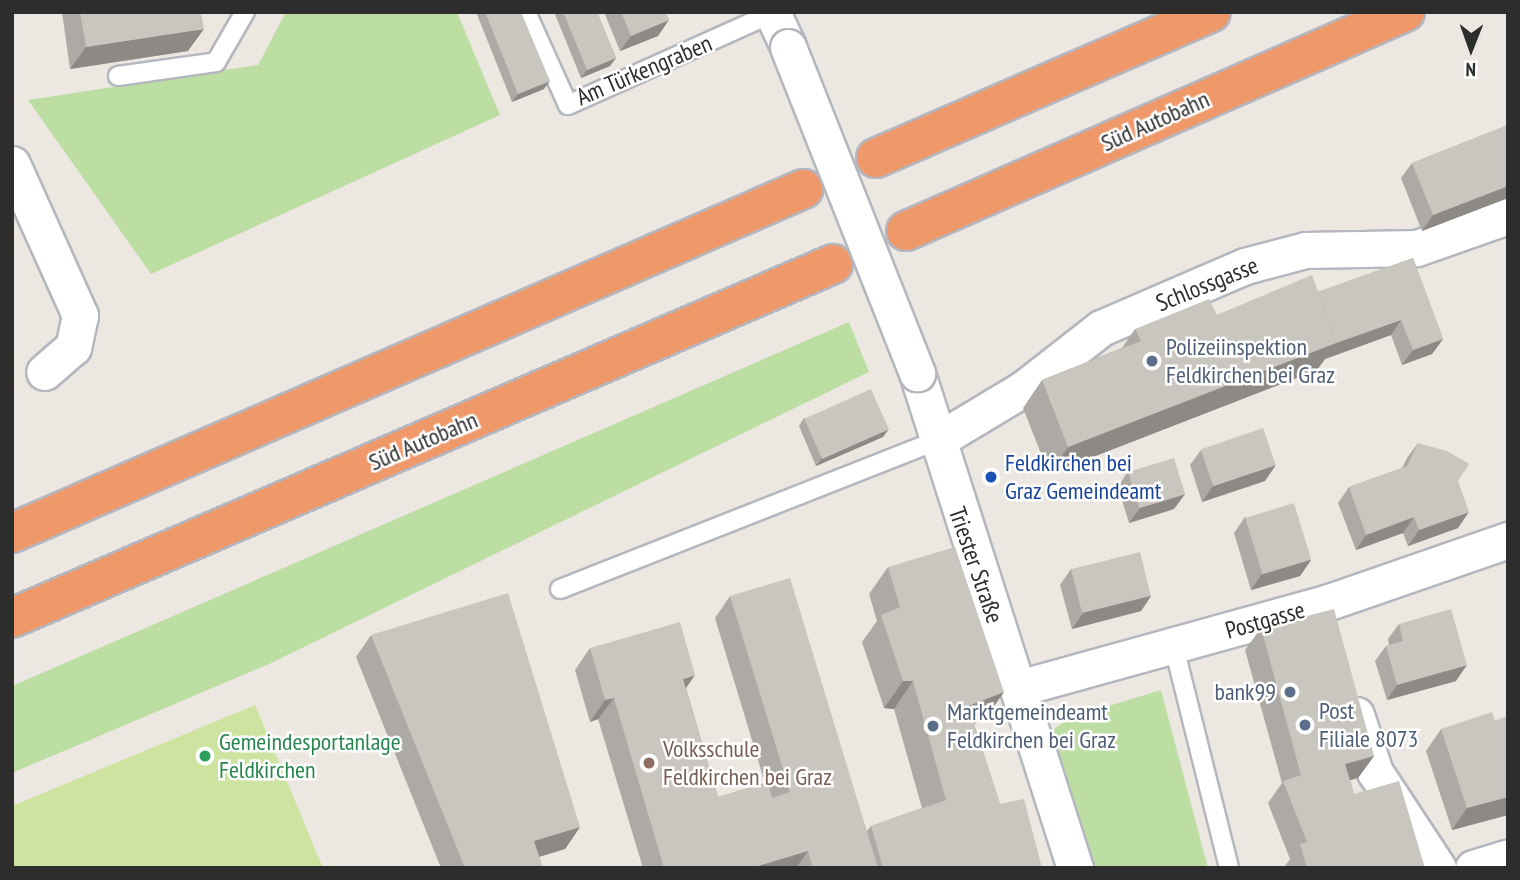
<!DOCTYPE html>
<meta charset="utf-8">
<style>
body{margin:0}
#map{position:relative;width:1520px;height:880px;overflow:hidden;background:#ede7e1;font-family:"PT Sans Narrow",sans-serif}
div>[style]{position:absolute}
.green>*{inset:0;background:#bcdea3}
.pitch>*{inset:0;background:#cde4a0}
.roads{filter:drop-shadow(2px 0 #b4b7bf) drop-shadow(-2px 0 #b4b7bf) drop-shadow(0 2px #b4b7bf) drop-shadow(0 -2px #b4b7bf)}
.service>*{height:18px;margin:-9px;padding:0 9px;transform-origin:9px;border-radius:9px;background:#fff}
.minor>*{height:35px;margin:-17.5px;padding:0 17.5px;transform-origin:17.5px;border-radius:17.5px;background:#fff}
.motorway>*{height:38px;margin:-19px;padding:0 19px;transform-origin:19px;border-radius:19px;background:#ef986a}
.bridges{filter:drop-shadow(2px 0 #b4b7bf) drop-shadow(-2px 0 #b4b7bf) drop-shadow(0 2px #b4b7bf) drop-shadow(0 -2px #b4b7bf)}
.minor-bridge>*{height:35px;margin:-17.5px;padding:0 17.5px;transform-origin:17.5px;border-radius:17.5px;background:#fff}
.wall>*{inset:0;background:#ada9a4}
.shaded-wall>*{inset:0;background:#8d8a86}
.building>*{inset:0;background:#c9c5bf;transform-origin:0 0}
.dots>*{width:19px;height:19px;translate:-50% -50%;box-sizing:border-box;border:4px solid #fff;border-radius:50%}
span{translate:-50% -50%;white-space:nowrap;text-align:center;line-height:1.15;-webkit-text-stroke:5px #fff;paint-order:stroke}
.street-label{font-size:24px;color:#2d2d2d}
.service-label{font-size:24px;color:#4e5e75}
.left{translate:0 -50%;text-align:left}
.right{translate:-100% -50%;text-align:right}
.transit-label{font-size:24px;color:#164399}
.leisure-label{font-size:24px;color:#27864d}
.education-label{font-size:24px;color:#785e54}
.frame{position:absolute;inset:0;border:14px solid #2d2d2d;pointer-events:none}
.north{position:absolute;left:1436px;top:14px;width:70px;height:70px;-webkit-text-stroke:5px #fff;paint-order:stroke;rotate:181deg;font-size:19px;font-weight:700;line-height:28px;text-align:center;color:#2d2d2d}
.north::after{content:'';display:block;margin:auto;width:24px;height:32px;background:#2d2d2d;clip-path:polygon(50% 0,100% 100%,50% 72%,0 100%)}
</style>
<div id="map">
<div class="green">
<div style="clip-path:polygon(286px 12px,457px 12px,500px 115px,151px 274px,28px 100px,258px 65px)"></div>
<div style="clip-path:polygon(849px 322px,869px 372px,269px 664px,12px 773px,12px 686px)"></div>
<div style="clip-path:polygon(1161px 690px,1208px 868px,1090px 868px,1053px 730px,1069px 718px)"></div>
</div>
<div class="pitch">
<div style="clip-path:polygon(255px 705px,323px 868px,12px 868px,12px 806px)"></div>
</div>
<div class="roads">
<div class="service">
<div style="left:526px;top:12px;width:102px;rotate:65.7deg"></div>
<div style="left:568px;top:105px;width:225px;rotate:-24.2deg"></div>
<div style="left:118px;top:76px;width:99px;rotate:-8.1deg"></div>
<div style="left:216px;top:62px;width:58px;rotate:-59.9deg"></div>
<div style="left:560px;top:589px;width:406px;rotate:-21.5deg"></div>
<div style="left:1174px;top:647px;width:228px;rotate:76deg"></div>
</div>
<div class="minor">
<div style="left:772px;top:12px;width:38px;rotate:65deg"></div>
<div style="left:12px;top:164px;width:166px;rotate:65.8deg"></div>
<div style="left:80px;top:315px;width:33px;rotate:102deg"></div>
<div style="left:73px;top:347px;width:38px;rotate:139deg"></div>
<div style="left:917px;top:373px;width:520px;rotate:72.3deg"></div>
<div style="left:938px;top:440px;width:99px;rotate:-31deg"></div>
<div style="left:1023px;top:389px;width:99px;rotate:-38deg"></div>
<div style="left:1101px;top:328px;width:157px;rotate:-23.3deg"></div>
<div style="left:1245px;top:266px;width:62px;rotate:-14.9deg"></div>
<div style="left:1305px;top:250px;width:112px;rotate:-1deg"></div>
<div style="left:1417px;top:248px;width:96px;rotate:-19.4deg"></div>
<div style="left:1019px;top:688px;width:319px;rotate:-15.5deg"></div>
<div style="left:1326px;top:603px;width:193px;rotate:-19.1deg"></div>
<div style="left:1356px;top:715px;width:60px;rotate:71.6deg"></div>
<div style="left:1375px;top:772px;width:115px;rotate:56.7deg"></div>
<div style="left:1473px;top:868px;width:37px;rotate:-17deg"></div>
</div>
<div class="motorway">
<div style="left:876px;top:158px;width:365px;rotate:-23.5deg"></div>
<div style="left:906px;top:231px;width:545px;rotate:-23.7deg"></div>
<div style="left:12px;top:533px;width:863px;rotate:-23.5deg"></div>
<div style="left:12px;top:618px;width:894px;rotate:-23.32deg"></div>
</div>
</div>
<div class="bridges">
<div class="minor-bridge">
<div style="left:788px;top:47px;width:351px;rotate:68.4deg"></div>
</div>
</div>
<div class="wall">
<div style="clip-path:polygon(62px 12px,201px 12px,188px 51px,70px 69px)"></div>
<div style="clip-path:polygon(476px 12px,521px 12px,544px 89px,512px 102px)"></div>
<div style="clip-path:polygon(554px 12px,597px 12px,616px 58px,610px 66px,581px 78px)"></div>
<div style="clip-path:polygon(604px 12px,666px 12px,658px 36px,620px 51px)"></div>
<div style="clip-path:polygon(1508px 125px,1508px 198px,1422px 231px,1401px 178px,1412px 163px)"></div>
<div style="clip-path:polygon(1413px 258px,1443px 339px,1432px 354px,1402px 365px,1391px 335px,1325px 359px,1317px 370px,1049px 474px,1023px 408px,1042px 380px,1122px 348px,1135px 329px,1217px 315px,1318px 292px)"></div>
<div style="clip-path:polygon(804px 418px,883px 437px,816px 466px,799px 426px)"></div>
<div style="clip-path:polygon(1418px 443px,1458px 481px,1458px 528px,1408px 546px,1403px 533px,1356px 550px,1338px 503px,1349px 487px,1402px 468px,1407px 458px)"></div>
<div style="clip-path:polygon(1201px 450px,1265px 481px,1202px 502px,1190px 465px)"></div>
<div style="clip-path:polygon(1128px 471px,1185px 494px,1174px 509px,1129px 523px,1118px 487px)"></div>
<div style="clip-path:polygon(1245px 517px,1311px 560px,1300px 576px,1251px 590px,1234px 533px)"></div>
<div style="clip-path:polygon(888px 567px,1004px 692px,985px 719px,974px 724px,1000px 804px,1042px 868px,643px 868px,598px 719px,590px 722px,575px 670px,590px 648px,686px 688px,718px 797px,765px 783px,715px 618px,730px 596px,867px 831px,871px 826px,922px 808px,894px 709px,884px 708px,862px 642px,877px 621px,869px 594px)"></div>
<div style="clip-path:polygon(1071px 569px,1151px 596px,1141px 611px,1072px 629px,1060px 585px)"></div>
<div style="clip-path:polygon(1399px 624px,1456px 681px,1387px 700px,1375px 661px,1386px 646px,1389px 645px,1388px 639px)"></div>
<div style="clip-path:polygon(1261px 628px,1374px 756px,1358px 778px,1350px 780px,1354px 794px,1425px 868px,1285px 868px,1285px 866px,1290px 859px,1268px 803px,1282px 783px,1245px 650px)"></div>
<div style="clip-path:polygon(371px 635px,580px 827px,565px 849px,539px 857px,543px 868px,441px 868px,356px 657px)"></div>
<div style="clip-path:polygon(1508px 716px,1508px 815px,1452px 830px,1426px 751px,1441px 729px,1495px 721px)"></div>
</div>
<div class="shaded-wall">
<div style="clip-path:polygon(669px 20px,658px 36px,620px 51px,631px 36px)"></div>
<div style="clip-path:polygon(204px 29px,188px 51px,70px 69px,86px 47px)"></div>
<div style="clip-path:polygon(616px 58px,610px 66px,581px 78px,587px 70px)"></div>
<div style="clip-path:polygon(550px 81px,544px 89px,512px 102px,518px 94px)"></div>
<div style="clip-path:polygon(1508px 186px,1508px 198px,1422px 231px,1433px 215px)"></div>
<div style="clip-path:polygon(1401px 320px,1391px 335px,1325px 359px,1317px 370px,1049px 474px,1068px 447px,1328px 346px)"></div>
<div style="clip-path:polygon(1443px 339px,1432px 354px,1402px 365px,1413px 350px)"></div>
<div style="clip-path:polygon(889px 429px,883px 437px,816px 466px,822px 458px)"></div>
<div style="clip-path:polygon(1276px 465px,1265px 481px,1202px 502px,1213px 486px)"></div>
<div style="clip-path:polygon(1185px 494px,1174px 509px,1129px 523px,1140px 508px)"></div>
<div style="clip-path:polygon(1469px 512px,1458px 528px,1408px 546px,1419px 530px)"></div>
<div style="clip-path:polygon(1414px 517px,1403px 533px,1356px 550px,1366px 535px)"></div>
<div style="clip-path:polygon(1311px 560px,1300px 576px,1251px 590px,1262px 574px)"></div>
<div style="clip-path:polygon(1151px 596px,1141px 611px,1072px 629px,1083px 613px)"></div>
<div style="clip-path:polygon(1467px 665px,1456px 681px,1387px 700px,1397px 685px)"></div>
<div style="clip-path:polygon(695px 675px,680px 697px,683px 679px)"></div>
<div style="clip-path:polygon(903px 681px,913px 681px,894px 709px,884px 708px)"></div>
<div style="clip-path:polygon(1004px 692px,985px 719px,949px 733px,968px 706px)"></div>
<div style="clip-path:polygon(614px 698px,598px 719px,590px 722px,605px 700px)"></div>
<div style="clip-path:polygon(1374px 756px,1358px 778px,1330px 786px,1345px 764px)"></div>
<div style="clip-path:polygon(1508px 797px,1508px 815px,1452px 830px,1467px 808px)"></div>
<div style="clip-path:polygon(580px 827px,565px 849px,518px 863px,534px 841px)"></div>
<div style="clip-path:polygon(808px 851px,796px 868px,751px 868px)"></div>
</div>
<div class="building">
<div style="clip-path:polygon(80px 12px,201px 12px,204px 29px,86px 47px)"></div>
<div style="clip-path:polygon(485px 12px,521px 12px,550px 81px,518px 94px)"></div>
<div style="clip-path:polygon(563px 12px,597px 12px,616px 58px,587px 70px)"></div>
<div style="clip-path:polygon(621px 12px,666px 12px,669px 20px,631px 36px)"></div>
<div style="clip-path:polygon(1508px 125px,1508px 186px,1433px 215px,1412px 163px)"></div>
<div style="clip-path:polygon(1413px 258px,1443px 339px,1413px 350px,1401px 320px,1336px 343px,1318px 292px)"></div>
<div style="clip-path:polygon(1312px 275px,1336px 343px,1068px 447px,1042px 380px,1141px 341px,1135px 329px,1209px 299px,1217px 315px)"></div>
<div style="left:871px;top:389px;width:44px;height:73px;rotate:66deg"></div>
<div style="left:1263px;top:428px;width:39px;height:66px;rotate:71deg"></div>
<div style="clip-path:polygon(1418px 443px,1447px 451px,1469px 464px,1458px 481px,1469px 512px,1419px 530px,1414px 517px,1366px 535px,1349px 487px,1407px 466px)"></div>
<div style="left:1174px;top:458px;width:38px;height:48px;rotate:73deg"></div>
<div style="left:1294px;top:503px;width:59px;height:51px;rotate:73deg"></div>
<div style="clip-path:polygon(955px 547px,1004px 692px,968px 706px,1000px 804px,1024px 799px,1042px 868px,883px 868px,871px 826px,946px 800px,913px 681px,903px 681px,881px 615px,900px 607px,888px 567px)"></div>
<div style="left:1140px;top:552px;width:45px;height:71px;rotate:76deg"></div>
<div style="clip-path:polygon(790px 578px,878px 868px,813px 868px,808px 851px,751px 868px,664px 868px,614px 698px,605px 700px,590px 648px,680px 622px,695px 675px,683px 679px,718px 797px,768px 783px,772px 798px,790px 792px,730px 596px)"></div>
<div style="clip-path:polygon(508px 593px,580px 827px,534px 841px,543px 868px,465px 868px,371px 635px)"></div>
<div style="clip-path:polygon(1334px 609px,1374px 756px,1345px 764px,1354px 794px,1399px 781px,1425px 868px,1307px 868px,1300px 844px,1307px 842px,1283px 781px,1301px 775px,1261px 628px)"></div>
<div style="clip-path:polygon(1451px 609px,1467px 665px,1397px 685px,1386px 646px,1403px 641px,1399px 624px)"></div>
<div style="clip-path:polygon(1492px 712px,1495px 721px,1508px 716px,1508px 797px,1467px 808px,1441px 729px)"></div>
</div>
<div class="dots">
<div style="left:1152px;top:361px;background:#5c6f8a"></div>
<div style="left:991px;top:477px;background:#1a4fb4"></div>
<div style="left:1290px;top:692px;background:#5c6f8a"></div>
<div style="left:1305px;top:725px;background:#5c6f8a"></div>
<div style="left:933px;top:726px;background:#5c6f8a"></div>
<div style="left:205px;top:756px;background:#2e9e5b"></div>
<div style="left:649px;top:763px;background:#8d6e63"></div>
</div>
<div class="street-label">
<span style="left:644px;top:70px;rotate:-23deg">Am Türkengraben</span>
<span style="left:1155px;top:121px;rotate:-24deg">Süd Autobahn</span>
<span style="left:1207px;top:284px;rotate:-22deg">Schlossgasse</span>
<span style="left:423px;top:441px;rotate:-23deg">Süd Autobahn</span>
<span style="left:976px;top:565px;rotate:71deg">Triester Straße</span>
<span style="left:1265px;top:620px;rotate:-16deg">Postgasse</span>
</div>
<div class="service-label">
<span class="left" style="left:1166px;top:361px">Polizeiinspektion<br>Feldkirchen bei Graz</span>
<span class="right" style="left:1276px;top:692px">bank99</span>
<span class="left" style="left:1319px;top:725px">Post<br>Filiale 8073</span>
<span class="left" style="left:947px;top:726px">Marktgemeindeamt<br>Feldkirchen bei Graz</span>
</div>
<div class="transit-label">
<span class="left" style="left:1005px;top:477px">Feldkirchen bei<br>Graz Gemeindeamt</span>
</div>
<div class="leisure-label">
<span class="left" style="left:219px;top:756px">Gemeindesportanlage<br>Feldkirchen</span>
</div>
<div class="education-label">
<span class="left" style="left:663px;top:763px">Volksschule<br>Feldkirchen bei Graz</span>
</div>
<div class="frame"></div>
<div class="north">N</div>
</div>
